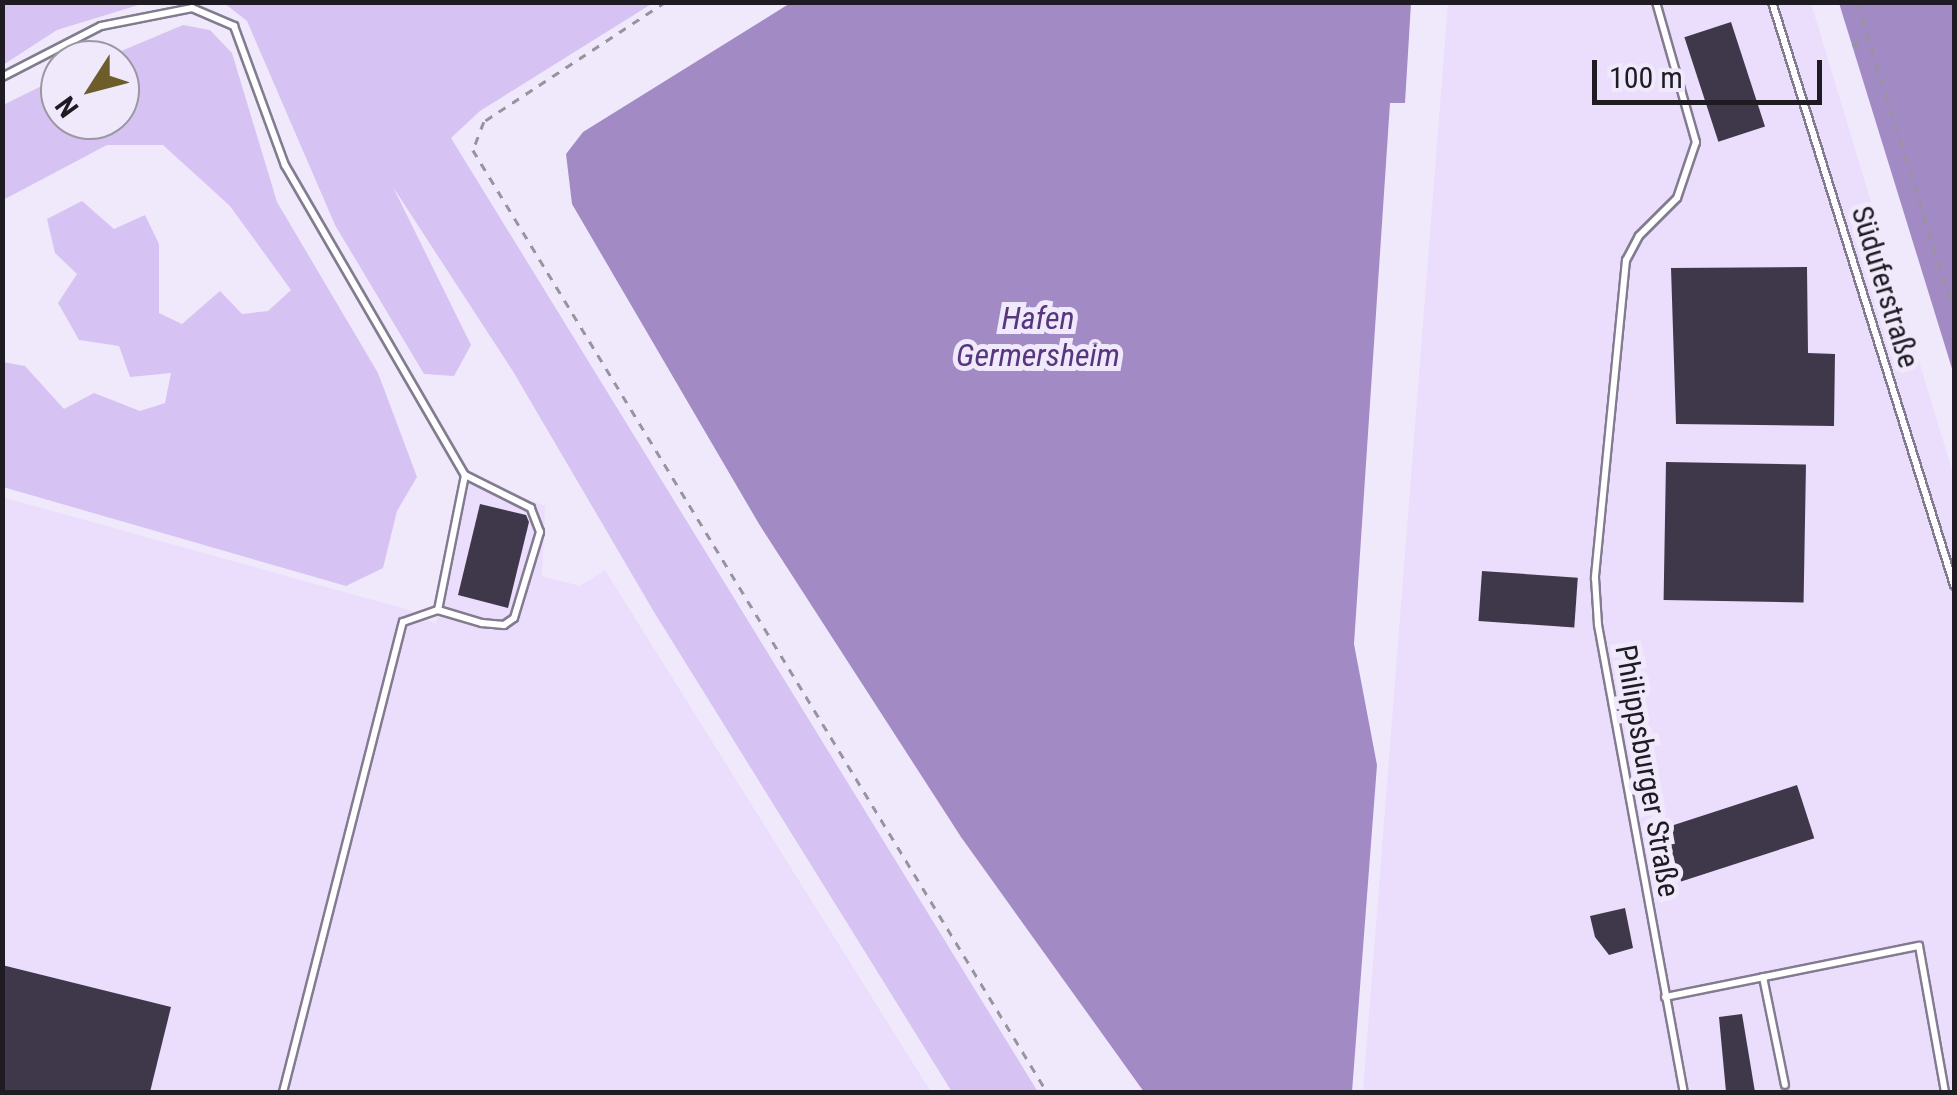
<!DOCTYPE html>
<meta charset="utf-8">
<style>
body{margin:0}
#map{position:relative;width:1957px;height:1095px;overflow:hidden;background:#f0e9fb;font-family:"Roboto Condensed",sans-serif}
div>[style]{position:absolute}
.built>*{inset:0;background:#eadefc}
.green>*{inset:0;background:#d6c3f3}
.water>*{inset:0;background:#a28bc5}
.building>*{inset:0;background:#3f384a;transform-origin:0 0}
.path>*{height:2.5px;margin-top:-1.25px;transform-origin:0;background:repeating-linear-gradient(90deg,#9993a1 0 8px,transparent 0 16px)}
.roads{filter:drop-shadow(2px 0 #837b90) drop-shadow(-2px 0 #837b90) drop-shadow(0 2px #837b90) drop-shadow(0 -2px #837b90)}
.service>*{height:6px;margin:-3px;padding:0 3px;transform-origin:3px;border-radius:3px;background:#fff}
span{translate:-50% -50%;white-space:nowrap;text-align:center;line-height:1.15;-webkit-text-stroke:10px #f0e9fb;paint-order:stroke}
.street-label{font-size:30px;color:#1e1b23}
.water-label{font-size:32px;color:#57367e;font-style:italic}
.frame{position:absolute;inset:0;border:5px solid #1e1b23;pointer-events:none}
.north{position:absolute;left:40px;top:40px;width:100px;height:100px;box-sizing:border-box;background:#f0e9fb;border:2px solid #9c97a5;border-radius:50%;rotate:234deg;font-size:28px;font-weight:700;line-height:40px;text-align:center;color:#1e1b23}
.north::after{content:'';display:block;margin:auto;width:35px;height:45px;background:#6c5d2b;clip-path:polygon(50% 0,100% 100%,50% 72%,0 100%)}
.scale{position:absolute;left:1592px;top:60px;width:230px;height:45px;box-sizing:border-box;border:5px solid #1e1b23;border-top:0;padding-left:12px;font-size:30px;line-height:35px;white-space:nowrap;color:#1e1b23;-webkit-text-stroke:8px #f0e9fb;paint-order:stroke}
</style>
<div id="map">
<div class="built">
<div style="clip-path:polygon(1448px 3px,1811px 3px,1954px 477px,1954px 1092px,1363px 1091px)"></div>
<div style="clip-path:polygon(465px 475px,545px 506px,542px 576px,580px 586px,605px 570px,931px 1092px,3px 1092px,2px 497px,409px 610px,436px 624px)"></div>
</div>
<div class="green">
<div style="clip-path:polygon(3px 2px,145px 2px,145px 3px,57px 30px,3px 65px)"></div>
<div style="clip-path:polygon(224px 3px,653px 3px,480px 111px,451px 138px,1038px 1092px,952px 1092px,654px 612px,514px 373px,393px 187px,471px 345px,454px 376px,424px 374px,335px 225px,247px 21px)"></div>
<div style="clip-path:polygon(183px 25px,210px 30px,232px 53px,277px 202px,378px 373px,417px 477px,397px 511px,383px 568px,346px 586px,3px 487px,3px 362px,25px 366px,64px 409px,94px 393px,140px 411px,165px 403px,171px 373px,130px 377px,119px 346px,79px 340px,58px 303px,77px 274px,55px 253px,47px 219px,82px 201px,114px 229px,145px 215px,159px 244px,159px 313px,182px 324px,220px 291px,242px 314px,268px 311px,291px 290px,230px 206px,163px 145px,107px 145px,3px 200px,3px 105px,60px 77px,60px 120px,120px 120px,120px 60px,100px 60px)"></div>
</div>
<div class="water">
<div style="clip-path:polygon(792px 2px,1411px 3px,1405px 103px,1390px 103px,1354px 644px,1377px 765px,1352px 1092px,1144px 1092px,961px 837px,759px 524px,572px 204px,566px 154px,583px 132px)"></div>
<div style="clip-path:polygon(1839px 3px,1954px 3px,1954px 375px,1852px 45px)"></div>
</div>
<div class="building">
<div style="left:1731px;top:22px;width:110px;height:49px;rotate:72deg"></div>
<div style="clip-path:polygon(1807px 267px,1808px 353px,1835px 354px,1834px 426px,1676px 424px,1671px 268px)"></div>
<div style="left:1666px;top:462px;width:140px;height:138px;rotate:1deg"></div>
<div style="clip-path:polygon(480px 504px,526px 515px,529px 522px,508px 608px,458px 595px)"></div>
<div style="left:1482px;top:571px;width:96px;height:50px;rotate:4deg"></div>
<div style="left:1797px;top:785px;width:56px;height:140px;rotate:72deg"></div>
<div style="clip-path:polygon(1625px 908px,1633px 948px,1609px 955px,1595px 937px,1590px 916px)"></div>
<div style="clip-path:polygon(2px 965px,171px 1007px,150px 1092px,2px 1092px)"></div>
<div style="clip-path:polygon(1742px 1014px,1755px 1092px,1726px 1092px,1719px 1017px)"></div>
</div>
<div class="path">
<div style="left:666px;top:2px;width:218px;rotate:146.6deg"></div>
<div style="left:484px;top:122px;width:30px;rotate:111deg"></div>
<div style="left:473px;top:150px;width:1103px;rotate:58.64deg"></div>
<div style="left:1857px;top:2px;width:325px;rotate:72.6deg"></div>
<div style="left:1852px;top:45px;width:17px;rotate:-17deg"></div>
</div>
<div class="roads">
<div class="service">
<div style="left:1656px;top:2px;width:146px;rotate:74.1deg"></div>
<div style="left:1696px;top:142px;width:59px;rotate:108.7deg"></div>
<div style="left:1677px;top:198px;width:54px;rotate:135deg"></div>
<div style="left:1639px;top:236px;width:27px;rotate:118deg"></div>
<div style="left:1626px;top:260px;width:320px;rotate:95.6deg"></div>
<div style="left:1595px;top:578px;width:47px;rotate:86.3deg"></div>
<div style="left:1598px;top:625px;width:475px;rotate:79.6deg"></div>
<div style="left:1772px;top:2px;width:611px;rotate:72.66deg"></div>
<div style="left:2px;top:77px;width:111px;rotate:-27.3deg"></div>
<div style="left:101px;top:26px;width:93px;rotate:-11.2deg"></div>
<div style="left:192px;top:8px;width:46px;rotate:23.2deg"></div>
<div style="left:234px;top:26px;width:148px;rotate:69.9deg"></div>
<div style="left:285px;top:165px;width:358px;rotate:59.9deg"></div>
<div style="left:1763px;top:977px;width:110px;rotate:78.5deg"></div>
<div style="left:1665px;top:997px;width:259px;rotate:-11.4deg"></div>
<div style="left:1919px;top:946px;width:148px;rotate:79.9deg"></div>
<div style="left:283px;top:1092px;width:485px;rotate:-75.7deg"></div>
<div style="left:403px;top:622px;width:37px;rotate:-19deg"></div>
<div style="left:438px;top:610px;width:46px;rotate:16.5deg"></div>
<div style="left:482px;top:623px;width:22px;rotate:5deg"></div>
<div style="left:504px;top:625px;width:12px;rotate:-35deg"></div>
<div style="left:514px;top:618px;width:90px;rotate:-73.2deg"></div>
<div style="left:540px;top:532px;width:26px;rotate:-111deg"></div>
<div style="left:531px;top:508px;width:74px;rotate:-153.4deg"></div>
<div style="left:465px;top:475px;width:138px;rotate:101.3deg"></div>
</div>
</div>
<div class="street-label">
<span style="left:1885px;top:287px;rotate:73deg">Süduferstraße</span>
<span style="left:1647px;top:771px;rotate:80deg">Philippsburger Straße</span>
</div>
<div class="water-label">
<span style="left:1038px;top:337px">Hafen<br>Germersheim</span>
</div>
<div class="frame"></div>
<div class="north">N</div>
<div class="scale">100 m</div>
</div>
